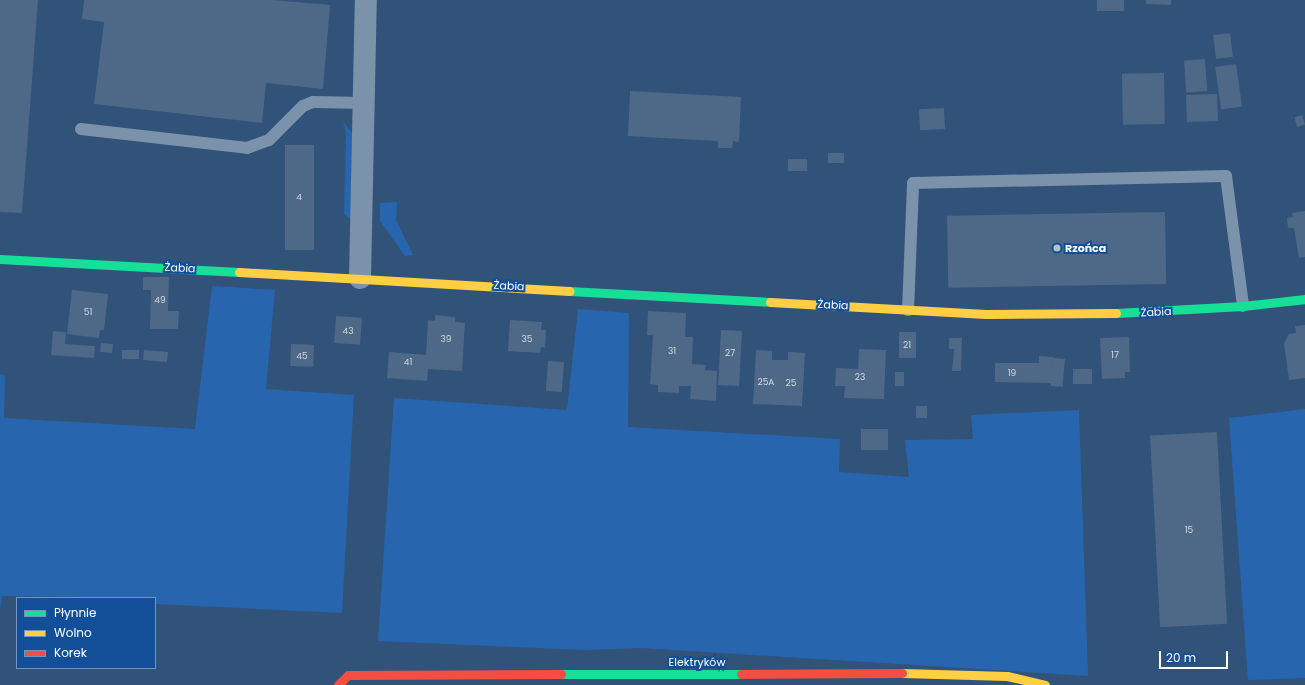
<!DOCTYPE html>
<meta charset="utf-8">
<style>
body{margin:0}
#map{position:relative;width:1305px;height:685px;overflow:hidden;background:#315279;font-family:Poppins,sans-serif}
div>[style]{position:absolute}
.green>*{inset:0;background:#2766af}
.building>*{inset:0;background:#4e6988;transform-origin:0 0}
.lane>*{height:12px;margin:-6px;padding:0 6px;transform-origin:6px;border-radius:6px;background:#7b92ab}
.street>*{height:22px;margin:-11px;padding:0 11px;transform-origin:11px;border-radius:11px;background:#7b92ab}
.fast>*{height:9px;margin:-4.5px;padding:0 4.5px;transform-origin:4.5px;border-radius:4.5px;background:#16e098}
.slow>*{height:9px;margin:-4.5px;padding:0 4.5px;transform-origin:4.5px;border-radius:4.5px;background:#ffcf43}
.jam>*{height:9px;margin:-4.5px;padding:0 4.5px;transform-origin:4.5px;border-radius:4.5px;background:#f24e42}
.dots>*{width:11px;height:11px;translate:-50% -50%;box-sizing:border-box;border:2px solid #124f98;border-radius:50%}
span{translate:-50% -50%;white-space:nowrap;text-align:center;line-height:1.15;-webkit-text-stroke:4px #124f98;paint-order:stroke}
.number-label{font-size:9px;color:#d3dae1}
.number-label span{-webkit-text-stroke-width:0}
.poi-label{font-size:11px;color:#fff;font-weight:700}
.left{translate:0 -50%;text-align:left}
.street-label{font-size:11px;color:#fff}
.legend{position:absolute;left:16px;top:597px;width:140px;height:72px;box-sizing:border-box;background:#124f98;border:1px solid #7195c1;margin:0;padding:5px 7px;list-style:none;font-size:12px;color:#fff}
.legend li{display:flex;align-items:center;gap:8px;height:20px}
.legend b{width:20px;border:1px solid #7195c1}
.scale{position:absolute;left:1159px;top:651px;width:69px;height:18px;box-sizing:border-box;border:2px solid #fff;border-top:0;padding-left:5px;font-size:12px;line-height:14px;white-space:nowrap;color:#fff;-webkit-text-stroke:3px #124f98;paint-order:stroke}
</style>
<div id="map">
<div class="green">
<div style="clip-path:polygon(343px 121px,352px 133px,351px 220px,344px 214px,346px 134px)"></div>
<div style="clip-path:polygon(397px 202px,396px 220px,413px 255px,405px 256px,380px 221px,380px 203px)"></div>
<div style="clip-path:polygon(212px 286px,275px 290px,266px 389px,354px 395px,342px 613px,155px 604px,155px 598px,2px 596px,0 611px,0 374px,5px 375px,4px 418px,195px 429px)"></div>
<div style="clip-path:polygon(578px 309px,629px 313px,628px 427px,840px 439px,839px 472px,909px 477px,905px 440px,973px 439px,971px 415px,1079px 410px,1088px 676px,641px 648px,585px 650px,378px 641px,394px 398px,567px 410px)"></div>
<div style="clip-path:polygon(1305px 409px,1305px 678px,1248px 680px,1229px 418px)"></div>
</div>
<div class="building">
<div style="clip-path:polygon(0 0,38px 0,22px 213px,0 212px)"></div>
<div style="clip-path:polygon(84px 0,272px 0,330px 5px,323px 89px,266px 83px,262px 123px,94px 104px,104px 22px,82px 19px)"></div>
<div style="left:1097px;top:0;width:27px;height:11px"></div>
<div style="clip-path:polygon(1146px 0,1171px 0,1171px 5px,1146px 4px)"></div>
<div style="left:1230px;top:33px;width:24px;height:17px;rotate:83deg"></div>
<div style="left:1205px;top:59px;width:32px;height:21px;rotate:86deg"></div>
<div style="left:1236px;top:64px;width:43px;height:21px;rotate:82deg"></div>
<div style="left:1164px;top:73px;width:51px;height:42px;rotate:89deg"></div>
<div style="clip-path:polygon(630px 91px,741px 97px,739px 142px,733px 141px,732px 148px,718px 148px,718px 141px,628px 136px)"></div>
<div style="left:1217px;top:94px;width:27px;height:31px;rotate:88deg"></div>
<div style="left:944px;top:108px;width:21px;height:25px;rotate:87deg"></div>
<div style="left:1302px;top:115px;width:10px;height:8px;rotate:73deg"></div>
<div style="left:285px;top:145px;width:29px;height:105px"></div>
<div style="left:828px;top:153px;width:16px;height:10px"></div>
<div style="left:788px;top:159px;width:19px;height:12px"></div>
<div style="clip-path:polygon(1305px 211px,1305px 257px,1299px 258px,1294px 228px,1288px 228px,1287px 218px,1293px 217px,1292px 213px)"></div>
<div style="left:1165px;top:212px;width:72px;height:218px;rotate:89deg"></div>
<div style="clip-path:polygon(143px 277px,169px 277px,168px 311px,179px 311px,178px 329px,150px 329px,151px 290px,143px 290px)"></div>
<div style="clip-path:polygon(72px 290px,108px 294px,104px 330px,100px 330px,99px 338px,67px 334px)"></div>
<div style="clip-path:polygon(648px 311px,686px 313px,685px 337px,693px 337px,692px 364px,706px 365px,705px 370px,717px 371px,716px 401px,690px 399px,691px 386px,679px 386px,679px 393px,658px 392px,658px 385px,650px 384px,653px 335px,647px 335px)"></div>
<div style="clip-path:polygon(435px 315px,455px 317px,455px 322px,465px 323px,462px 371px,428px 369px,427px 381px,387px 378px,389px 352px,426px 355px,428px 320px,435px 321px)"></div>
<div style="left:336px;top:316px;width:26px;height:27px;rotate:4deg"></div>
<div style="clip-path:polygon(510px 320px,542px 322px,541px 330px,546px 330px,545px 348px,541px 347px,540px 353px,508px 351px)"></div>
<div style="clip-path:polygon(1305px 325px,1305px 378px,1289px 380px,1284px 343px,1289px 334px,1296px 333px,1295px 326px)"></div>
<div style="left:721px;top:330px;width:21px;height:55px;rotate:3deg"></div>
<div style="clip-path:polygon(53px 331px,66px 332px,65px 344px,95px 346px,94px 358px,51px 355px)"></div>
<div style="left:899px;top:332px;width:17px;height:26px"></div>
<div style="clip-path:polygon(1129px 337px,1130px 372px,1125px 372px,1125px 378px,1102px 379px,1100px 338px)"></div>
<div style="clip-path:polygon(949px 338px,962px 338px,961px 371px,952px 371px,954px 349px,949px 349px)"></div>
<div style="left:101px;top:343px;width:12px;height:9px;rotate:5deg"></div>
<div style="left:291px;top:344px;width:23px;height:22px;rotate:2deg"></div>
<div style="clip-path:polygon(859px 349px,886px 350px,884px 399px,844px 398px,845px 386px,835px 386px,836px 368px,858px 369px)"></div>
<div style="left:122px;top:350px;width:17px;height:9px"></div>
<div style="left:144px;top:350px;width:24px;height:10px;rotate:5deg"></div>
<div style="clip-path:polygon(756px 350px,772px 351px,772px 360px,788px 360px,788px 352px,805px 353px,802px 406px,753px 404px)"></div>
<div style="clip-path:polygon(1039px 356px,1053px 357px,1052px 383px,995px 382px,995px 363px,1039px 363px)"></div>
<div style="left:1053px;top:358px;width:12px;height:28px;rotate:5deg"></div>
<div style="left:548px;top:361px;width:16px;height:30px;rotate:4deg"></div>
<div style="left:1073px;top:369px;width:19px;height:15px"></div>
<div style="left:895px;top:372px;width:9px;height:14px"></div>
<div style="left:916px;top:406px;width:11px;height:12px"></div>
<div style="left:861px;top:429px;width:27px;height:21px"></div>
<div style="left:1217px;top:432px;width:192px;height:67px;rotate:87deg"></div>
</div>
<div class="lane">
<div style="left:81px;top:129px;width:167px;rotate:6.5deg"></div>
<div style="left:247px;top:148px;width:23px;rotate:-20deg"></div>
<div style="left:269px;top:140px;width:48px;rotate:-45deg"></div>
<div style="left:303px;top:106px;width:11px;rotate:-22deg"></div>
<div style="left:313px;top:102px;width:51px;rotate:1.1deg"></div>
<div style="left:908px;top:310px;width:127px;rotate:-87.7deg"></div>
<div style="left:913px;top:183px;width:313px;rotate:-1.3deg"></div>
<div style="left:1226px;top:176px;width:131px;rotate:82.5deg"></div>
</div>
<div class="street">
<div style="left:360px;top:278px;width:278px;rotate:-88.8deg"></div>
</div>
<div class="fast">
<div style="left:0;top:259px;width:239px;rotate:3.1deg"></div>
<div style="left:569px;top:291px;width:201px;rotate:3.1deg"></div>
<div style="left:1116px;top:313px;width:127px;rotate:-3.2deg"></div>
<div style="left:1243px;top:306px;width:62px;rotate:-6.4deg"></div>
<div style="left:561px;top:674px;width:180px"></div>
</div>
<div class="slow">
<div style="left:239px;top:272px;width:331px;rotate:3.3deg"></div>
<div style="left:770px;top:302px;width:216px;rotate:3.2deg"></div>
<div style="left:986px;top:314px;width:130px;rotate:-0.4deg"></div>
<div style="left:902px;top:673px;width:105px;rotate:1.6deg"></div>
<div style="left:1007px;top:676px;width:39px;rotate:13deg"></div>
</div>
<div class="jam">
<div style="left:741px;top:674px;width:161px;rotate:-0.4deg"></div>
<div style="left:338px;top:685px;width:14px;rotate:-45deg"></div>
<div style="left:348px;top:675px;width:213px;rotate:-0.3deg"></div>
</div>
<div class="dots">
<div style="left:1057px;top:248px;background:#b7c2d0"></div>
</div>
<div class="number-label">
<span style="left:299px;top:197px">4</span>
<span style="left:160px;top:300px">49</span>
<span style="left:88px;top:312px">51</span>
<span style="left:348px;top:331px">43</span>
<span style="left:446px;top:339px">39</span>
<span style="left:527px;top:339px">35</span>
<span style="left:907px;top:345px">21</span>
<span style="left:672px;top:351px">31</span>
<span style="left:730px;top:353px">27</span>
<span style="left:1115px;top:355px">17</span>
<span style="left:302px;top:356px">45</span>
<span style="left:408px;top:362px">41</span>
<span style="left:1012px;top:373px">19</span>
<span style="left:860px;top:377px">23</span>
<span style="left:766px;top:382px">25A</span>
<span style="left:791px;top:383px">25</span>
<span style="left:1189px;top:530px">15</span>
</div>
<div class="poi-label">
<span class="left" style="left:1065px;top:248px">Rzońca</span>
</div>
<div class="street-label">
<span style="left:180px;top:268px;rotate:3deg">Żabia</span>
<span style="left:509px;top:286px;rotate:3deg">Żabia</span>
<span style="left:833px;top:305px;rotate:3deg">Żabia</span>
<span style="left:1156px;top:312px;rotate:-3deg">Żabia</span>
<span style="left:697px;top:662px">Elektryków</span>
</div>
<ul class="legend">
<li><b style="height:5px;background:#16e098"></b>Płynnie</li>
<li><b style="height:5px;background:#ffcf43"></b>Wolno</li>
<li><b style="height:5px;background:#f24e42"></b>Korek</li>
</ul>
<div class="scale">20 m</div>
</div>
